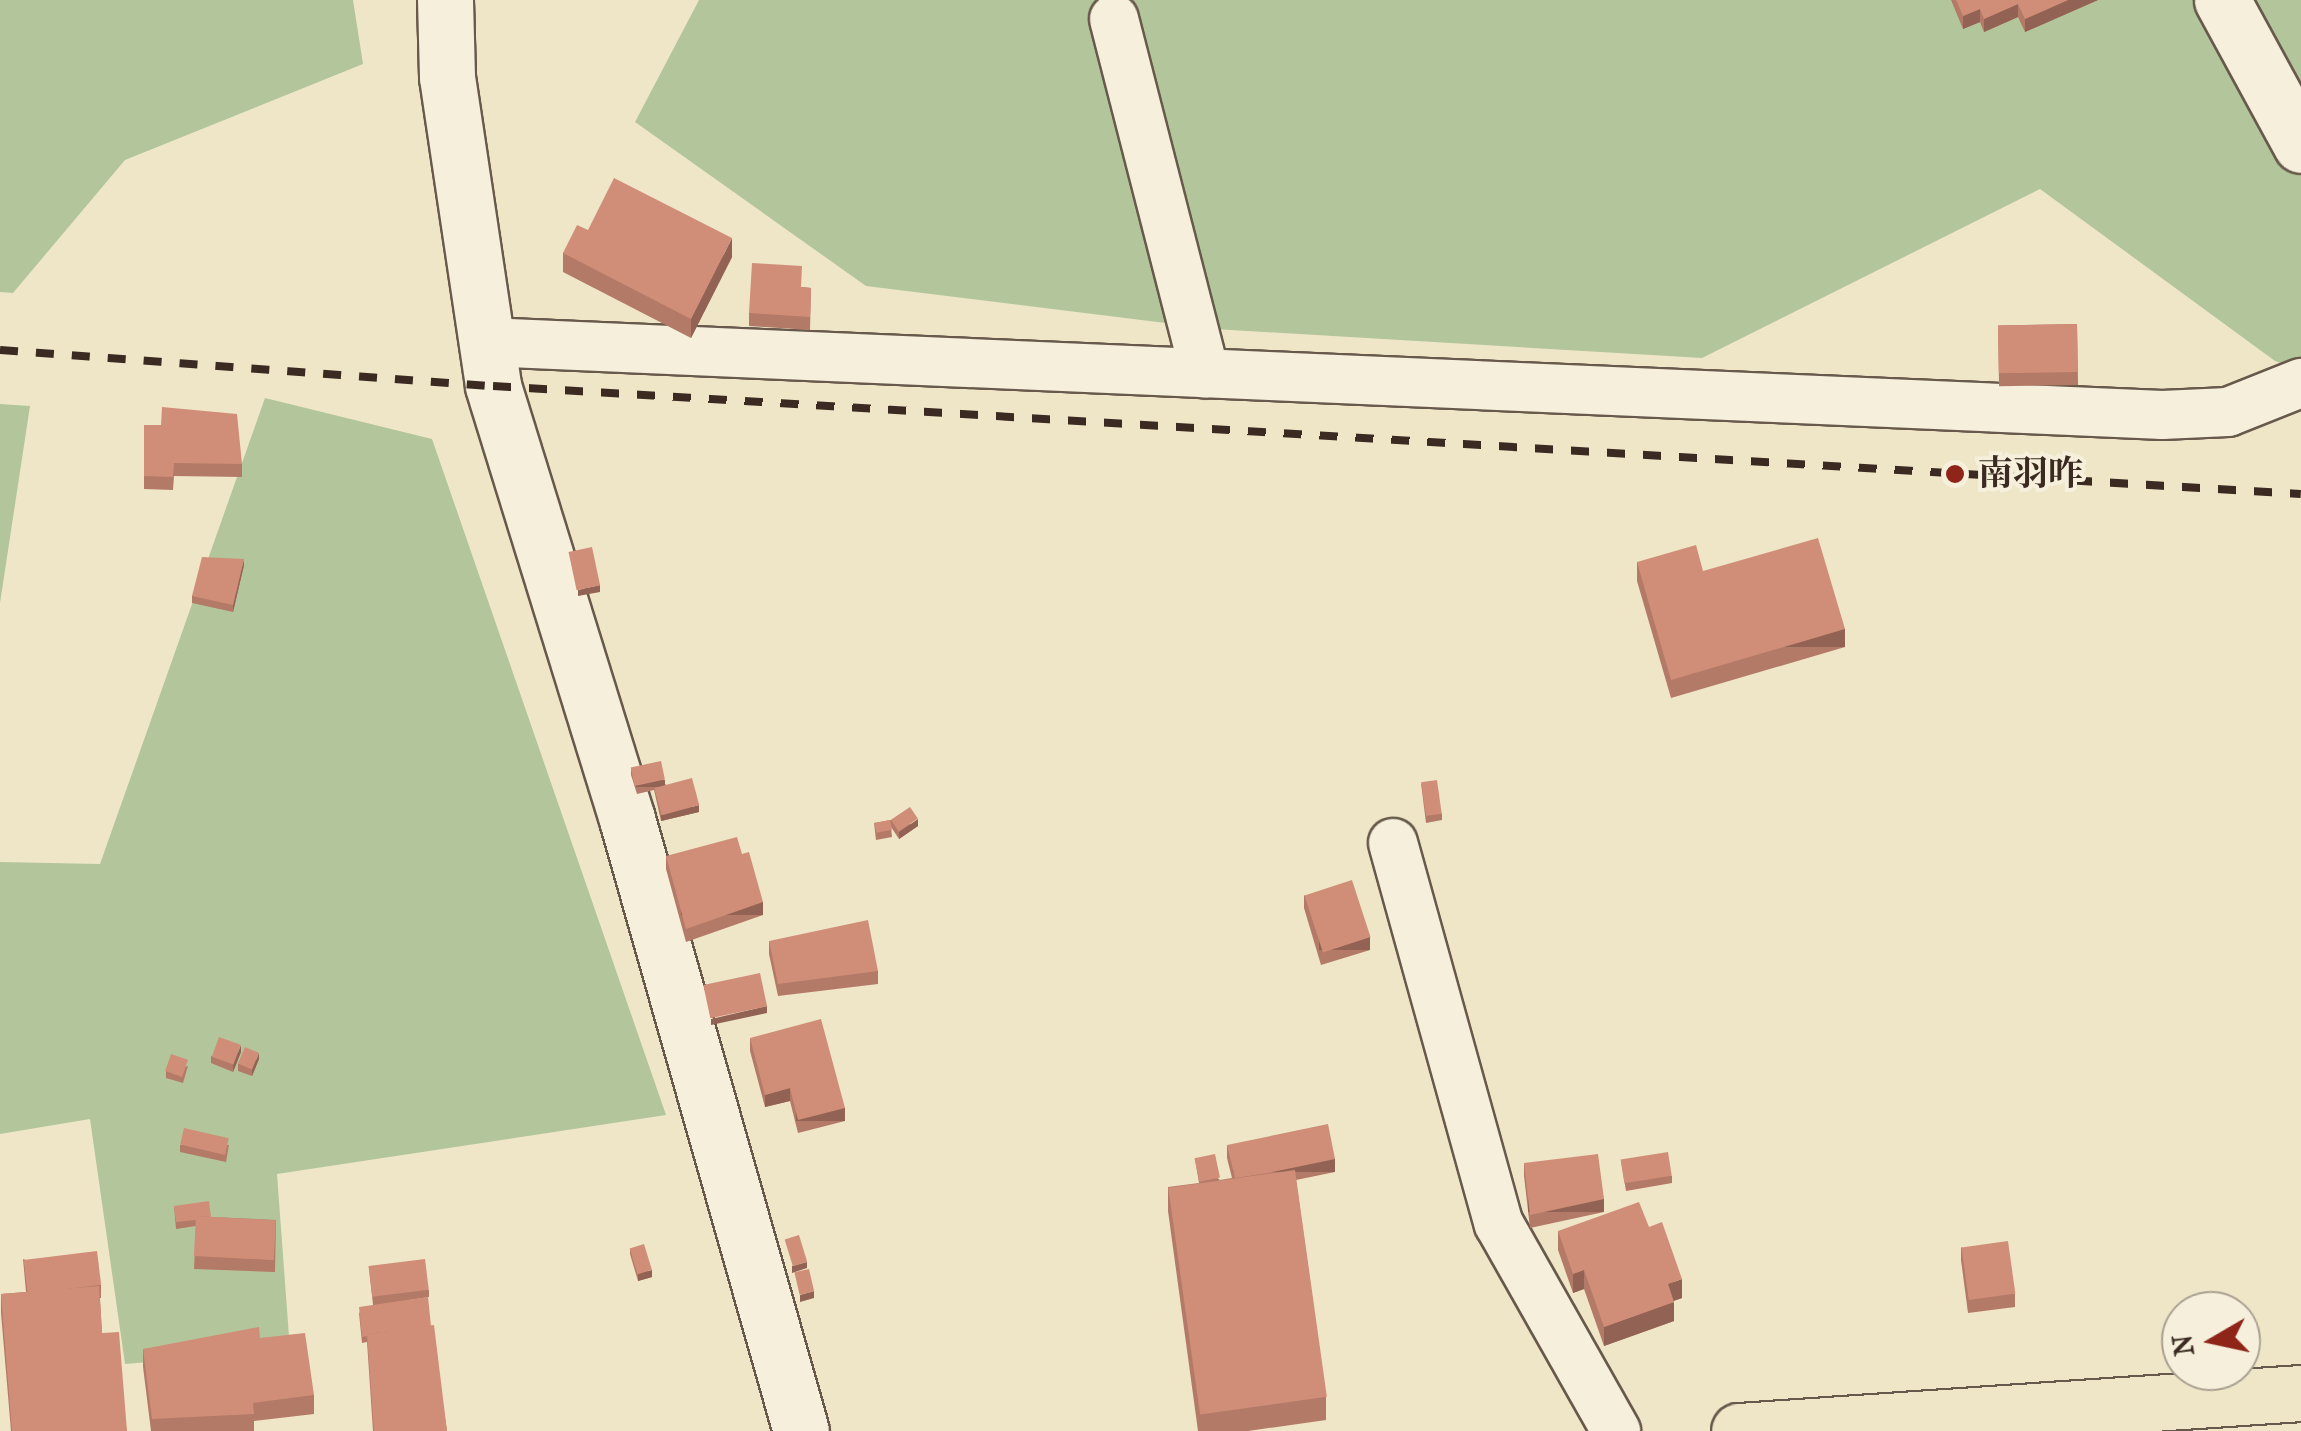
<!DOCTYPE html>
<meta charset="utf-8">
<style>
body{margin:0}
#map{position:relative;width:2301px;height:1431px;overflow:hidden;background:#efe6c8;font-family:"IM FELL French Canon","Noto Serif JP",serif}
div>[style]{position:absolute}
.green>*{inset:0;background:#b3c69b}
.roads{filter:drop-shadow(2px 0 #67594b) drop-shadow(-2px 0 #67594b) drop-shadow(0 2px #67594b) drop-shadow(0 -2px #67594b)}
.minor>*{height:48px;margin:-24px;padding:0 24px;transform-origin:24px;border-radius:24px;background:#f5efdb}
.tertiary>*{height:55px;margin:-27.5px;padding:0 27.5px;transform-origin:27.5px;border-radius:27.5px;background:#f5efdb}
.trunk>*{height:55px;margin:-27.5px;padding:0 27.5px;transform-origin:27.5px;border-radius:27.5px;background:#efe6c8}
.rail>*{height:8px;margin-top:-4px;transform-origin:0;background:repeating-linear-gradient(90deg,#3a2a21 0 18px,transparent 0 36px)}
.wall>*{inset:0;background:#b37a67;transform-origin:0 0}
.shaded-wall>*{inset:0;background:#926354;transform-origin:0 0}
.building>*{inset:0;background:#d08e78;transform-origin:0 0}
.dots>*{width:28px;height:28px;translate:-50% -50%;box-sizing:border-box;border:5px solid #f5efdb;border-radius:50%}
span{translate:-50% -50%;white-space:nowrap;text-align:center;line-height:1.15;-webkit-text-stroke:8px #f5efdb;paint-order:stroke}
.poi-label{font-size:35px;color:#3a2a21;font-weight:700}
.left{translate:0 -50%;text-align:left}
.north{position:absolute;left:2161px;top:1291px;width:100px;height:100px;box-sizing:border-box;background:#f5efdb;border:2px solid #aaa091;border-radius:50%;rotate:261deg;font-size:28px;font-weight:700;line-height:40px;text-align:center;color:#3a2a21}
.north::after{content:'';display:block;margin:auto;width:35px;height:45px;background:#8f2418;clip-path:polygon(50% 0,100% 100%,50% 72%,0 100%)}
</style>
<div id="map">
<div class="green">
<div style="clip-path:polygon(0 0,353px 0,363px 64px,125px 160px,13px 293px,0 292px)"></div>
<div style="clip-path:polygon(699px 0,2301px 0,2301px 370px,2275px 361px,2040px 189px,1702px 358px,1214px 329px,866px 286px,635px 122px)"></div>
<div style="clip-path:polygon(265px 398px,432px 439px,666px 1115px,277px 1174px,290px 1350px,125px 1364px,90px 1119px,0 1134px,0 862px,100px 864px)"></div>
<div style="clip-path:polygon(0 404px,30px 406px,0 603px)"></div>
</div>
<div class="roads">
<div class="minor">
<div style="left:1114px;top:19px;width:366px;rotate:75.6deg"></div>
<div style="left:486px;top:342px;width:1678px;rotate:2.49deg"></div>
<div style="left:2162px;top:415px;width:66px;rotate:-2.6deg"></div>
<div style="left:2228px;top:412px;width:79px;rotate:-21.7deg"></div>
<div style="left:1393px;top:843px;width:395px;rotate:74.5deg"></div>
<div style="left:1499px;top:1224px;width:238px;rotate:60.5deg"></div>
</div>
<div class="tertiary">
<div style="left:445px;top:0;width:77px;rotate:88.5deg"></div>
<div style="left:447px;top:77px;width:312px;rotate:81.5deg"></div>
<div style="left:493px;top:386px;width:453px;rotate:72.8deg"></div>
<div style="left:627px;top:819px;width:636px;rotate:74.13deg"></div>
<div style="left:2222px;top:0;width:165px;rotate:61.4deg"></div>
</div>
<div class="trunk">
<div style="left:1739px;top:1431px;width:563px;rotate:-3.87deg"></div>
</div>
</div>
<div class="rail">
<div style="left:0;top:350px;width:494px;rotate:4.2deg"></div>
<div style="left:493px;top:386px;width:1811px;rotate:3.42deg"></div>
</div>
<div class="wall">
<div style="clip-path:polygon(1951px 0,2098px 0,2025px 32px,2018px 17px,1984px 32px,1980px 22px,1963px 29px)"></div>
<div style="clip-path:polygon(588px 230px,732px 257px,691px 338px,563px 272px,563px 253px)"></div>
<div style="clip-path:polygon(802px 287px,811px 288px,810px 330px,749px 326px,749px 313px)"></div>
<div style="left:2077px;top:324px;width:61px;height:79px;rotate:89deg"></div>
<div style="clip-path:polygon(144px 425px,161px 425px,242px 464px,242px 477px,174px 476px,173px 490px,144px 489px)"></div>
<div style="clip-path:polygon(1637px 562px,1703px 571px,1845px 647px,1671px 698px,1637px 581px)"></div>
<div style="clip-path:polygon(244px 565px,233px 612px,192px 603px,192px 596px)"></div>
<div style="clip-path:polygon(631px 768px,665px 784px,699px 812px,661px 821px,654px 790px,637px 794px,631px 775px)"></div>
<div style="clip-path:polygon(1421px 783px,1442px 814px,1442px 820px,1426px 823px)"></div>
<div style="clip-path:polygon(891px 820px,918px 826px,899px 839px,891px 827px,892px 837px,876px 840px,874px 823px)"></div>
<div style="clip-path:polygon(742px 854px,763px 915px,686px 942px,666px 869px,666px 856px)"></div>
<div style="clip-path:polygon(1304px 895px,1370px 950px,1321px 965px,1304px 908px)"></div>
<div style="clip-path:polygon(769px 941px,878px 971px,878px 984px,778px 996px,769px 954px)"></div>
<div style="clip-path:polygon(750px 1038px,845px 1121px,798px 1133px,790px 1101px,765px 1107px,750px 1051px)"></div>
<div style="clip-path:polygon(241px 1052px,233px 1072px,211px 1063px,211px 1056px)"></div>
<div style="clip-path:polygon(259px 1059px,252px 1076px,238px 1071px,238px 1064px)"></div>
<div style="clip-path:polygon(188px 1066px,183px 1083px,166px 1078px,166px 1071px)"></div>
<div style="clip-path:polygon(180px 1145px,229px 1145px,226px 1162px,180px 1152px)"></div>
<div style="clip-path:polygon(1227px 1145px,1335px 1172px,1296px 1180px,1326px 1397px,1326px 1420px,1248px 1431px,1198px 1431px,1168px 1211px,1168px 1187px,1199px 1183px,1195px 1159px,1220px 1180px,1232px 1178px,1227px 1158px)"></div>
<div style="clip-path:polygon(1621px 1160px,1672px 1176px,1672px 1183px,1626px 1191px)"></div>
<div style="clip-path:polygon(1524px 1163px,1604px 1212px,1530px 1228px,1524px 1176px)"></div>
<div style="clip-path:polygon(174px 1206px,211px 1217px,276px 1220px,275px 1272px,194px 1269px,196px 1226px,176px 1229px)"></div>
<div style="clip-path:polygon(1649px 1227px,1682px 1298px,1673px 1301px,1674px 1321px,1604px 1346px,1584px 1289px,1573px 1293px,1558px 1250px,1558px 1231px)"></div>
<div style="clip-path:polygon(1961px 1247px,2015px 1294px,2015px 1307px,1968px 1313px,1961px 1260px)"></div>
<div style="clip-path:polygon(630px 1248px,652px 1277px,638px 1281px,630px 1254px)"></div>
<div style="clip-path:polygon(23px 1259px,101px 1285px,101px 1298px,100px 1298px,102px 1333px,127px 1431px,11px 1431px,1px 1313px,1px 1294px,26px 1292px)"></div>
<div style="clip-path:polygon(369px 1267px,429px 1290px,429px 1297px,397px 1302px,431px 1326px,447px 1431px,373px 1431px,367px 1342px,362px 1343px,359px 1313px,373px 1305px)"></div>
<div style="clip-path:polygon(260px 1338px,314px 1395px,314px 1414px,254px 1421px,254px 1431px,151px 1431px,143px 1367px,143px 1349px)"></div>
</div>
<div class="shaded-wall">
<div style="clip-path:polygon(2068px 0,2098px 0,2025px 32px,2025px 19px)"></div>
<div style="clip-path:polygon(2018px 4px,2018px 17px,1984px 32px,1984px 19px)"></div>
<div style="clip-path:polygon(1980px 9px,1980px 22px,1963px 29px,1963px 16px)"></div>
<div style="clip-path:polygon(732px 238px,732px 257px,691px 338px,691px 319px)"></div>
<div style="clip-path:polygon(244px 559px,244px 565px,233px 612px,233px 605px)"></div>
<div style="clip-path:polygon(600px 585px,600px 592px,578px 596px,578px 590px)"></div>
<div style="left:1845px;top:629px;width:18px;height:181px;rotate:90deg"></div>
<div style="left:665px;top:780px;width:7px;height:29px;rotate:90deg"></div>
<div style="clip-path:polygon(699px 805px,699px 812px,661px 821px,661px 815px)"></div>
<div style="clip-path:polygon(918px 819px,918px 826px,899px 839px,899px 832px)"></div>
<div style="left:763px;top:902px;width:13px;height:82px;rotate:90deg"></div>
<div style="left:1370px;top:937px;width:13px;height:51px;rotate:90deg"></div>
<div style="clip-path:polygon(767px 1006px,767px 1013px,711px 1025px,711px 1019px)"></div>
<div style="clip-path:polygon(241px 1045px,241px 1052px,233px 1072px,233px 1065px)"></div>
<div style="clip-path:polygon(259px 1053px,259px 1059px,252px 1076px,252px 1070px)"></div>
<div style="clip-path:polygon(790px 1088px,790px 1101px,765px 1107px,765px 1095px)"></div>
<div style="left:845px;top:1108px;width:13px;height:49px;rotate:90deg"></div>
<div style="left:1335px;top:1159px;width:13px;height:102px;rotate:90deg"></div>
<div style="left:1604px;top:1199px;width:13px;height:76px;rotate:90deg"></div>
<div style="clip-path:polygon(807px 1262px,807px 1268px,792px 1273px,792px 1266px)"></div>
<div style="clip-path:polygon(652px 1270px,652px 1277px,638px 1281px,638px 1274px)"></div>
<div style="clip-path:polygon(1584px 1270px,1584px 1289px,1573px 1293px,1573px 1274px)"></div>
<div style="clip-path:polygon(1682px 1279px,1682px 1298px,1668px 1303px,1668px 1284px)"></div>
<div style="clip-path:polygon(814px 1291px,814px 1298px,800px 1302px,800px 1295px)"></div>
<div style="clip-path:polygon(1674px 1302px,1674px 1321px,1604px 1346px,1604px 1327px)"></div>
</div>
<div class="building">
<div style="clip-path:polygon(1956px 0,2068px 0,2025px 19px,2018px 4px,1984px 19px,1980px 9px,1963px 16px)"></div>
<div style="clip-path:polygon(614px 178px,732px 238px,691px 319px,563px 253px,577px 225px,588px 230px)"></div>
<div style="clip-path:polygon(752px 263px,802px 266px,801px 287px,811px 288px,810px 317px,749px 313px)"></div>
<div style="left:2077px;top:324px;width:48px;height:79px;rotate:89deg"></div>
<div style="clip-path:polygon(162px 407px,237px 414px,242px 464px,174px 463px,173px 477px,144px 476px,144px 425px,161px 425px)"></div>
<div style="clip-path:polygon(1818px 538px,1845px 629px,1671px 680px,1637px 562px,1696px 545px,1703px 571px)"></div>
<div style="left:592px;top:547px;width:39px;height:24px;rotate:78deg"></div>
<div style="clip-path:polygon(202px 557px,244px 559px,233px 605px,192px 596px)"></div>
<div style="left:661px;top:761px;width:19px;height:31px;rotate:78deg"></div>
<div style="left:692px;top:778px;width:28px;height:39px;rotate:75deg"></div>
<div style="left:1437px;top:780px;width:34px;height:16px;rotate:82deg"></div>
<div style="left:910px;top:807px;width:14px;height:23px;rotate:56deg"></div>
<div style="left:890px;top:820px;width:10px;height:16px;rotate:79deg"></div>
<div style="clip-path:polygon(737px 837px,742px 854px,749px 852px,763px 902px,686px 929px,666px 856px)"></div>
<div style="left:1352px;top:880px;width:60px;height:50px;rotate:72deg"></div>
<div style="clip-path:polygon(868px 920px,878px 971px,778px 984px,769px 941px)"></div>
<div style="left:760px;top:973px;width:34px;height:58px;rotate:78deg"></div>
<div style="clip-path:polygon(821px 1019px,845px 1108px,798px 1120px,790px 1088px,765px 1095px,750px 1038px)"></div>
<div style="left:219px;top:1037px;width:23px;height:21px;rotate:20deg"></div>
<div style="left:245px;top:1047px;width:15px;height:18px;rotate:23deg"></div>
<div style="left:171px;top:1054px;width:18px;height:18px;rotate:19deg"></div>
<div style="clip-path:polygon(1328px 1124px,1335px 1159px,1268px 1173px,1235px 1178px,1227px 1145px)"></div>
<div style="left:184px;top:1128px;width:46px;height:17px;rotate:13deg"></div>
<div style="left:1668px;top:1152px;width:24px;height:48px;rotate:81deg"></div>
<div style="left:1215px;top:1154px;width:24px;height:21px;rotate:78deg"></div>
<div style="clip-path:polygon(1598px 1154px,1604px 1199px,1530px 1215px,1524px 1163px)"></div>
<div style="left:1295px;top:1170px;width:229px;height:128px;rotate:82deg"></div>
<div style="clip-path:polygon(209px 1201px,211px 1217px,196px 1216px,196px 1220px,176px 1222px,174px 1206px)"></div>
<div style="clip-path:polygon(1639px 1202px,1649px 1227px,1662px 1222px,1682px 1279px,1668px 1284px,1674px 1302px,1604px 1327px,1584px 1270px,1573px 1274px,1558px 1231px)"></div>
<div style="left:196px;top:1216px;width:80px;height:40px;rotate:3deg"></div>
<div style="left:799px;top:1235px;width:28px;height:15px;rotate:73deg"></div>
<div style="left:2008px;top:1241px;width:53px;height:47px;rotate:82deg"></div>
<div style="left:644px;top:1244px;width:27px;height:15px;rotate:73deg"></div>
<div style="left:97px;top:1251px;width:34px;height:74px;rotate:83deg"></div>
<div style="left:425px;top:1259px;width:31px;height:57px;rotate:83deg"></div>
<div style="left:809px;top:1269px;width:23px;height:15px;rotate:77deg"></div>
<div style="clip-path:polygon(99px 1286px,102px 1333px,119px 1332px,127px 1431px,12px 1431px,1px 1294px)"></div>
<div style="clip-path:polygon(428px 1297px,431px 1326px,367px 1334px,367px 1336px,362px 1337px,359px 1307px)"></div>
<div style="clip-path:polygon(434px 1325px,447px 1431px,374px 1431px,367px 1334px)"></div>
<div style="clip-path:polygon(259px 1327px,260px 1338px,305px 1333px,314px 1395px,253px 1403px,254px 1414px,152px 1419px,143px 1349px)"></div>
</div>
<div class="dots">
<div style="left:1955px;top:474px;background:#8f2418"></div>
</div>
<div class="poi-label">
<span class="left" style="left:1978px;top:474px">南羽咋</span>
</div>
<div class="north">N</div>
</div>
